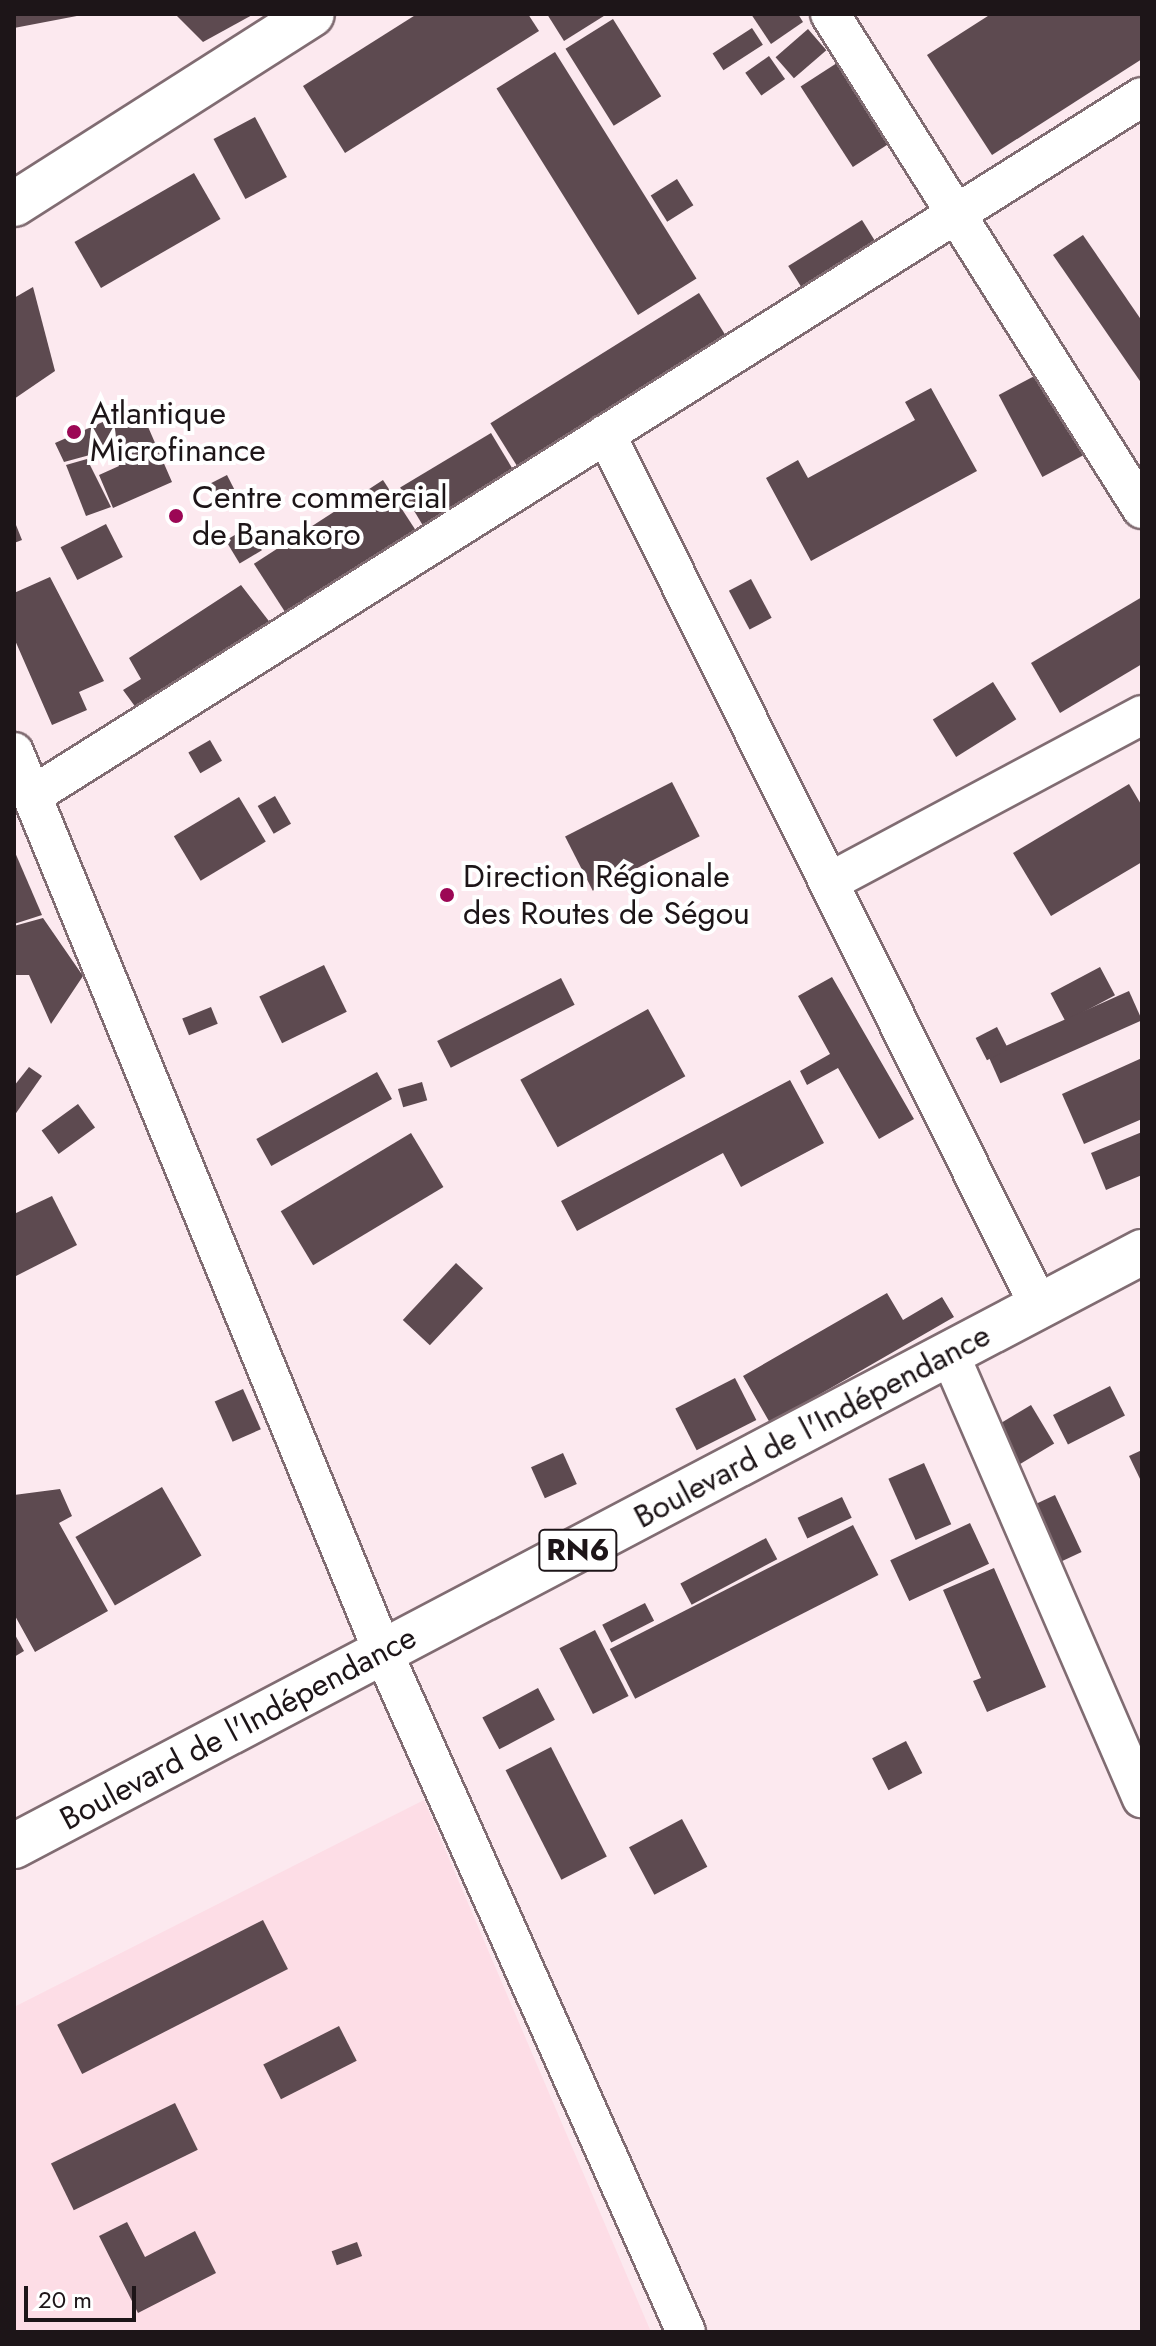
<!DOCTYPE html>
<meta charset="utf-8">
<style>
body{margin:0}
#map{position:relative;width:1156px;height:2346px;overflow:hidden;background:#fce9ef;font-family:Jost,sans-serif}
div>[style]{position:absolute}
.built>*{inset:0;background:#fddde6}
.building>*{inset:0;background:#5d4a50;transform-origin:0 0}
.roads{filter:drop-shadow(2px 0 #806c72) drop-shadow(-2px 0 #806c72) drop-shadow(0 2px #806c72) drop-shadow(0 -2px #806c72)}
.minor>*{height:38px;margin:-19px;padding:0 19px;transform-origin:19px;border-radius:19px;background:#fff}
.tertiary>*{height:44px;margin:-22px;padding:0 22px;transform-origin:22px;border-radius:22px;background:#fff}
.trunk>*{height:44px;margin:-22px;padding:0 22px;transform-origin:22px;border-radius:22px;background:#fff}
.dots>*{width:22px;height:22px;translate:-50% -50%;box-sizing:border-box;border:4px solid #fff;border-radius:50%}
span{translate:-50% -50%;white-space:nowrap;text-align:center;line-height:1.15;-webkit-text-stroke:8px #fff;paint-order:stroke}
.shield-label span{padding:2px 6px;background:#fff;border:2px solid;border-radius:6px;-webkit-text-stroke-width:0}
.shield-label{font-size:30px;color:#1d1518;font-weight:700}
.poi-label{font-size:32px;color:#1d1518}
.left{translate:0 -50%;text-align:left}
.street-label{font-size:32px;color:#1d1518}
.frame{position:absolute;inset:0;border:16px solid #1d1518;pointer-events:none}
.scale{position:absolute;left:24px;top:2286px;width:112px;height:36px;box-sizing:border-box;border:4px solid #1d1518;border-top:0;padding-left:10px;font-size:24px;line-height:28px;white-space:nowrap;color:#1d1518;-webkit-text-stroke:6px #fff;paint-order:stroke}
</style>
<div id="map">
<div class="built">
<div style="clip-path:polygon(424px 1800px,651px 2332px,14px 2332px,14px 2007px)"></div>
</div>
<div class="building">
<div style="clip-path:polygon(14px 14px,82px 14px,82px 15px,14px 28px)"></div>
<div style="clip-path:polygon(175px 14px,254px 14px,203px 42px)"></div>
<div style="clip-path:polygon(417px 14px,528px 14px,539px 31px,345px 153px,303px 86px)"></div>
<div style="clip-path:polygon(547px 14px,607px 14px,564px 41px)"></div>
<div style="clip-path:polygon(751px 14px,798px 14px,803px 22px,771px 44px)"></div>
<div style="clip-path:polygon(991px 14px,1142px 14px,1142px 59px,992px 155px,927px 55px)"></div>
<div style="left:613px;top:19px;width:91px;height:56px;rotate:58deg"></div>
<div style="left:752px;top:28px;width:20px;height:47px;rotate:57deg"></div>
<div style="left:808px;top:29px;width:28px;height:43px;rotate:49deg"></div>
<div style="left:555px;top:52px;width:267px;height:69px;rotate:58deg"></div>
<div style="left:769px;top:56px;width:28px;height:29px;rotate:55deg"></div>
<div style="left:840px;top:61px;width:96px;height:47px;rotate:57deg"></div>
<div style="left:255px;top:117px;width:68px;height:47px;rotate:62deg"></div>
<div style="left:194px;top:173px;width:53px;height:138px;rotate:60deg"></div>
<div style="left:677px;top:179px;width:31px;height:31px;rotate:58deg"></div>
<div style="left:862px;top:220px;width:32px;height:87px;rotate:58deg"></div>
<div style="clip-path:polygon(1083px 235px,1142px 321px,1142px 384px,1053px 255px)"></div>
<div style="clip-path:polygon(33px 287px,55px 371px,14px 399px,14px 298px)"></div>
<div style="left:699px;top:293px;width:65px;height:246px;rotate:58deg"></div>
<div style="left:1042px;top:372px;width:93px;height:49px;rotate:62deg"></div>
<div style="clip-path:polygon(931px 388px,977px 471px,811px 561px,766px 478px,798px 460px,808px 478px,915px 420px,905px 402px)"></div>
<div style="clip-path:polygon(139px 406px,172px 482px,113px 508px,99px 475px,119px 466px,112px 449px,64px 462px,55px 443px)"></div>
<div style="left:491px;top:433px;width:57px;height:106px;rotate:59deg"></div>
<div style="clip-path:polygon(87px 459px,111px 507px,86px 516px,66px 465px)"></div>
<div style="left:227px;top:475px;width:30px;height:22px;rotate:63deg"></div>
<div style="left:383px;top:480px;width:71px;height:154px;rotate:57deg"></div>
<div style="clip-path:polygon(14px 520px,22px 540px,14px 543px)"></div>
<div style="left:106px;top:524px;width:37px;height:51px;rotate:63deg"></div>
<div style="left:248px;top:527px;width:27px;height:26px;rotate:59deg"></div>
<div style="clip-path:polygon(50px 577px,104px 681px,79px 692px,87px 710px,52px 725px,14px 638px,14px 593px)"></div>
<div style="left:751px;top:579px;width:44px;height:25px;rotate:62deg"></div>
<div style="clip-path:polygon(241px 585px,275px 629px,142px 716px,123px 690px,141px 679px,129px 658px)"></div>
<div style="clip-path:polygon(1142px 597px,1142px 664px,1060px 713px,1031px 663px)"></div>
<div style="left:993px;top:682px;width:44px;height:71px;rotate:58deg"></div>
<div style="left:210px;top:740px;width:24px;height:25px;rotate:60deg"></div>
<div style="left:672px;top:782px;width:61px;height:120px;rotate:63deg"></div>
<div style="clip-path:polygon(1129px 784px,1142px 806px,1142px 862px,1051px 916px,1013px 853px)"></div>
<div style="left:275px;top:796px;width:32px;height:20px;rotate:60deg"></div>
<div style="left:239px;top:797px;width:52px;height:76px;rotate:59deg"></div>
<div style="clip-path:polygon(14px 850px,42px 915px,14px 924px)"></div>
<div style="clip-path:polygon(43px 918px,83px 976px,51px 1024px,29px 975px,14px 975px,14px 926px)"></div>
<div style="left:324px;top:965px;width:52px;height:72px;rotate:64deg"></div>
<div style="left:1100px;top:967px;width:32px;height:56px;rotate:62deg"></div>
<div style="clip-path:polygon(832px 977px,914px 1119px,879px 1139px,838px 1068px,807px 1085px,800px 1071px,830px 1054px,798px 996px)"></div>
<div style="left:561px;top:978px;width:30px;height:139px;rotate:63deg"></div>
<div style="left:1129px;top:991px;width:32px;height:155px;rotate:66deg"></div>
<div style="left:211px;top:1007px;width:18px;height:31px;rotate:68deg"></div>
<div style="left:648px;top:1009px;width:77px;height:146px;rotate:61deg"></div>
<div style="left:997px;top:1027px;width:25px;height:24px;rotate:63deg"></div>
<div style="clip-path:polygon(1142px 1058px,1142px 1119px,1084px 1144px,1062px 1094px)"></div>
<div style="clip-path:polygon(29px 1067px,42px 1076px,14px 1116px,14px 1086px)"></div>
<div style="left:377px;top:1072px;width:31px;height:138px;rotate:61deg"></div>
<div style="clip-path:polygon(790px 1080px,824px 1143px,741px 1187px,723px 1153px,577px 1231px,561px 1201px)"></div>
<div style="left:422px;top:1082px;width:19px;height:25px;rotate:74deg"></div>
<div style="left:78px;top:1104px;width:29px;height:45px;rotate:54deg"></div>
<div style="clip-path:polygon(1142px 1132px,1142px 1175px,1106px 1190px,1091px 1153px)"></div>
<div style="left:411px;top:1133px;width:63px;height:152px;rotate:59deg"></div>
<div style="clip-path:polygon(52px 1196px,77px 1245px,14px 1277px,14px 1214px)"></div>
<div style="left:456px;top:1263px;width:37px;height:78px;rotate:43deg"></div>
<div style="clip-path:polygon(887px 1293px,903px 1320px,942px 1297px,954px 1317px,770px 1423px,743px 1376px)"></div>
<div style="left:735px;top:1378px;width:47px;height:67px;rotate:63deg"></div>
<div style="left:1110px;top:1386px;width:33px;height:64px;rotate:63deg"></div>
<div style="left:243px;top:1389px;width:44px;height:31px;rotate:66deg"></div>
<div style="left:1031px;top:1405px;width:45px;height:52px;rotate:59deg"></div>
<div style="clip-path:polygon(1142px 1450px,1142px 1483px,1129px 1456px)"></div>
<div style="left:563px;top:1453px;width:34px;height:35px;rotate:66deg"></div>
<div style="left:924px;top:1463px;width:67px;height:39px;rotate:66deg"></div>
<div style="left:162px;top:1487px;width:79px;height:100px;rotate:60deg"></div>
<div style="clip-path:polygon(60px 1489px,72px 1516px,59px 1523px,108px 1611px,35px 1652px,14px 1614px,14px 1495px)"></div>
<div style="left:1055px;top:1495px;width:63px;height:29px;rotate:65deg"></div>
<div style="left:842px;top:1497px;width:23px;height:49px;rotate:65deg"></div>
<div style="left:970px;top:1523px;width:45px;height:88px;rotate:65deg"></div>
<div style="left:853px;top:1525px;width:56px;height:273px;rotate:63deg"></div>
<div style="left:766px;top:1538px;width:24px;height:97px;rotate:62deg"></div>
<div style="clip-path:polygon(994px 1568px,1046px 1687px,987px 1712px,973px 1681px,981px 1678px,943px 1590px)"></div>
<div style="left:645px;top:1603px;width:20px;height:48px;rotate:63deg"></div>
<div style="left:595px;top:1630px;width:74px;height:40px;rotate:63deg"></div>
<div style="clip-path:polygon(14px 1633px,24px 1651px,14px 1657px)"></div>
<div style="left:538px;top:1688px;width:36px;height:63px;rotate:62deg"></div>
<div style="left:906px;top:1741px;width:36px;height:38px;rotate:63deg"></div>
<div style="left:551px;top:1747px;width:123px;height:51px;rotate:63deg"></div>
<div style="left:682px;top:1819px;width:54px;height:60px;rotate:62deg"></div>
<div style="left:263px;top:1920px;width:55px;height:231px;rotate:63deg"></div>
<div style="left:339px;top:2026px;width:39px;height:85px;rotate:63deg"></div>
<div style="left:175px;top:2103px;width:52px;height:138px;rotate:64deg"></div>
<div style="clip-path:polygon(127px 2222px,145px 2257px,195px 2231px,216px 2273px,138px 2313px,99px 2236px)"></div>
<div style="left:357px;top:2242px;width:15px;height:27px;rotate:70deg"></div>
</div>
<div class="roads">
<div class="minor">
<div style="left:830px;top:14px;width:585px;rotate:57.78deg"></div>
<div style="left:606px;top:434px;width:971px;rotate:63.59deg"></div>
<div style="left:14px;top:752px;width:973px;rotate:67.71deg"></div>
<div style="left:383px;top:1652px;width:744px;rotate:65.98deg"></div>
<div style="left:33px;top:795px;width:1310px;rotate:-32.19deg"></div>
<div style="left:833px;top:880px;width:350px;rotate:-28.1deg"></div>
<div style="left:950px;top:1355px;width:483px;rotate:66.6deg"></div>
</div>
<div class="tertiary">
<div style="left:14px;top:204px;width:353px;rotate:-32.5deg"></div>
</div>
<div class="trunk">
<div style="left:14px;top:1846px;width:1275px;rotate:-27.77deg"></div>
</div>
</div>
<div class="dots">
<div style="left:74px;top:432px;background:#9c0755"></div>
<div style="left:176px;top:516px;background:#9c0755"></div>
<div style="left:447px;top:895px;background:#9c0755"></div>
</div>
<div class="shield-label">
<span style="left:578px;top:1550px">RN6</span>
</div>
<div class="poi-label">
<span class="left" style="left:90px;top:432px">Atlantique<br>Microfinance</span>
<span class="left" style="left:192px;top:516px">Centre commercial<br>de Banakoro</span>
<span class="left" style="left:463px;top:895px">Direction Régionale<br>des Routes de Ségou</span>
</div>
<div class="street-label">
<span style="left:812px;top:1426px;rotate:-28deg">Boulevard de l'Indépendance</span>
<span style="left:238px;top:1728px;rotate:-28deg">Boulevard de l'Indépendance</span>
</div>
<div class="frame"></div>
<div class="scale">20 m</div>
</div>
